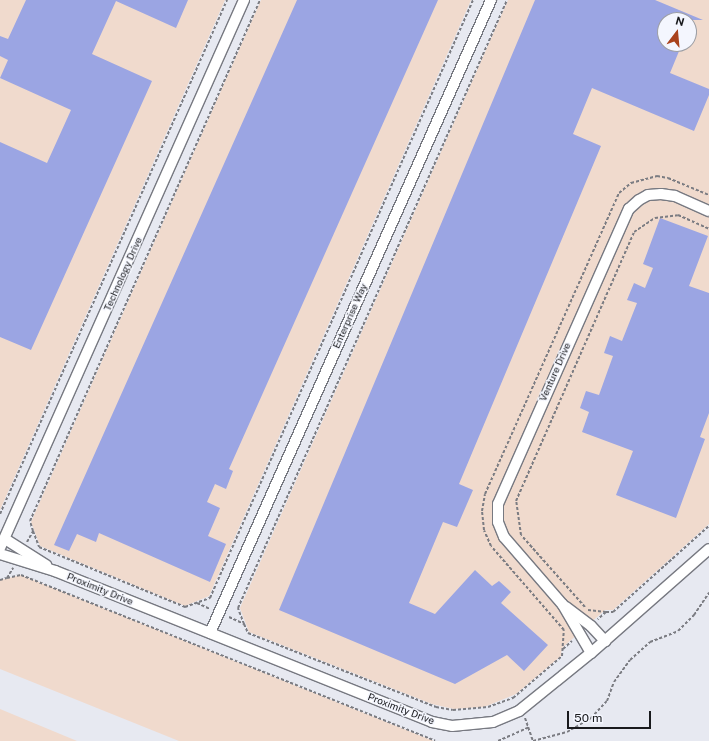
<!DOCTYPE html>
<style>
body{margin:0}
#map{position:relative;width:709px;height:741px;overflow:hidden;background:#e7e9f1;font-family:"Public Sans",sans-serif}
div>[style]{position:absolute}
.industrial>*{inset:0;background:#f0dacd}
.building>*{inset:0;background:#9ba5e3}
.path>*{height:2px;margin-top:-1px;transform-origin:0;background:repeating-linear-gradient(90deg,#7b7c82 0 3px,transparent 0 5px)}
.roads{filter:drop-shadow(1px 0 #777981) drop-shadow(-1px 0 #777981) drop-shadow(0 1px #777981) drop-shadow(0 -1px #777981)}
.minor>*{height:10px;margin:-5px;padding:0 5px;transform-origin:5px;border-radius:5px;background:#fff}
span{translate:-50% -50%;white-space:nowrap;text-align:center;line-height:1.15;-webkit-text-stroke:3px #f4f6fe;paint-order:stroke}
.street-label{font-size:10px;color:#191a1d}
.north{position:absolute;left:657px;top:12px;width:40px;height:40px;box-sizing:border-box;background:#f4f6fe;border:1px solid #9c9ea4;border-radius:50%;rotate:16deg;font-size:11px;font-weight:700;line-height:16px;text-align:center;color:#191a1d}
.north::after{content:'';display:block;margin:auto;width:14px;height:18px;background:#a9421d;clip-path:polygon(50% 0,100% 100%,50% 72%,0 100%)}
.scale{position:absolute;left:567px;top:711px;width:84px;height:18px;box-sizing:border-box;border:2px solid #191a1d;border-top:0;padding-left:5px;font-size:12px;line-height:14px;white-space:nowrap;color:#191a1d;-webkit-text-stroke:3px #f4f6fe;paint-order:stroke}
</style>
<div id="map">
<div class="industrial">
<div style="clip-path:polygon(0 0,225px 0,0 510px)"></div>
<div style="clip-path:polygon(261px 0,471px 0,209px 596px,185px 606px,40px 546px,31px 522px)"></div>
<div style="clip-path:polygon(evenodd,508px 0,709px 0,709px 524px,613px 610px,605px 610px,562px 648px,561px 656px,516px 694px,484px 707px,454px 709px,432px 704px,249px 632px,240px 608px,508px 0,665px 20px,689px 20px,689px 44px,665px 44px,665px 20px)"></div>
<div style="clip-path:polygon(21px 575px,434px 741px,179px 741px,0 669px,0 580px)"></div>
<div style="clip-path:polygon(0 709px,77px 741px,0 741px)"></div>
</div>
<div class="building">
<div style="clip-path:polygon(26px 0,188px 0,176px 28px,116px 1px,92px 54px,152px 81px,31px 350px,0 337px,0 142px,47px 163px,71px 110px,0 78px,8px 60px,0 56px,0 36px,8px 39px)"></div>
<div style="clip-path:polygon(297px 0,438px 0,229px 469px,233px 471px,226px 489px,215px 484px,207px 502px,220px 508px,208px 536px,226px 544px,210px 582px,99px 533px,96px 542px,77px 534px,69px 551px,54px 545px)"></div>
<div style="clip-path:polygon(535px 0,655px 0,703px 20px,665px 20px,665px 44px,682px 44px,670px 73px,709px 89px,709px 95px,694px 131px,592px 88px,573px 134px,601px 146px,459px 484px,473px 490px,457px 527px,443px 522px,409px 603px,435px 614px,475px 570px,492px 586px,499px 581px,511px 592px,501px 603px,548px 645px,524px 671px,507px 655px,455px 684px,279px 610px)"></div>
<div style="clip-path:polygon(660px 218px,708px 236px,689px 286px,709px 293px,709px 413px,700px 437px,705px 439px,676px 518px,616px 495px,633px 451px,582px 432px,589px 412px,580px 408px,586px 391px,599px 395px,613px 356px,604px 353px,610px 336px,622px 341px,637px 303px,627px 300px,634px 283px,645px 288px,653px 268px,643px 264px)"></div>
</div>
<div class="path">
<div style="left:0;top:514px;width:562px;rotate:-66.17deg"></div>
<div style="left:33px;top:531px;width:17px;rotate:69deg"></div>
<div style="left:39px;top:547px;width:158px;rotate:22.3deg"></div>
<div style="left:185px;top:607px;width:27px;rotate:-20deg"></div>
<div style="left:210px;top:598px;width:653px;rotate:-66.26deg"></div>
<div style="left:27px;top:542px;width:13px;rotate:-61deg"></div>
<div style="left:33px;top:531px;width:10px;rotate:-107deg"></div>
<div style="left:30px;top:521px;width:570px;rotate:-66.18deg"></div>
<div style="left:7px;top:578px;width:14px;rotate:-12deg"></div>
<div style="left:21px;top:575px;width:446px;rotate:21.8deg"></div>
<div style="left:0;top:580px;width:7px;rotate:-16deg"></div>
<div style="left:7px;top:578px;width:12px;rotate:-59deg"></div>
<div style="left:197px;top:603px;width:14px;rotate:25deg"></div>
<div style="left:585px;top:607px;width:96px;rotate:-131.6deg"></div>
<div style="left:521px;top:535px;width:34px;rotate:-98deg"></div>
<div style="left:516px;top:501px;width:294px;rotate:-66.3deg"></div>
<div style="left:634px;top:232px;width:25px;rotate:-34deg"></div>
<div style="left:655px;top:218px;width:23px;rotate:-7deg"></div>
<div style="left:678px;top:215px;width:34px;rotate:24deg"></div>
<div style="left:588px;top:610px;width:18px;rotate:6deg"></div>
<div style="left:606px;top:612px;width:11px;rotate:139deg"></div>
<div style="left:606px;top:612px;width:7px"></div>
<div style="left:613px;top:612px;width:129px;rotate:-41.9deg"></div>
<div style="left:229px;top:617px;width:17px;rotate:25deg"></div>
<div style="left:244px;top:624px;width:17px;rotate:-111deg"></div>
<div style="left:238px;top:608px;width:665px;rotate:-66.13deg"></div>
<div style="left:244px;top:624px;width:10px;rotate:66deg"></div>
<div style="left:248px;top:633px;width:202px;rotate:21.5deg"></div>
<div style="left:436px;top:707px;width:17px;rotate:10deg"></div>
<div style="left:453px;top:710px;width:35px;rotate:-5deg"></div>
<div style="left:488px;top:707px;width:27px;rotate:-20deg"></div>
<div style="left:513px;top:698px;width:65px;rotate:-40.6deg"></div>
<div style="left:562px;top:656px;width:26px;rotate:-86deg"></div>
<div style="left:564px;top:630px;width:111px;rotate:-131deg"></div>
<div style="left:491px;top:546px;width:17px;rotate:-114deg"></div>
<div style="left:484px;top:530px;width:19px;rotate:-96deg"></div>
<div style="left:482px;top:511px;width:17px;rotate:-80deg"></div>
<div style="left:485px;top:494px;width:329px;rotate:-66deg"></div>
<div style="left:619px;top:193px;width:16px;rotate:-40deg"></div>
<div style="left:631px;top:183px;width:27px;rotate:-15deg"></div>
<div style="left:657px;top:176px;width:11px;rotate:10deg"></div>
<div style="left:668px;top:178px;width:44px;rotate:22.5deg"></div>
<div style="left:563px;top:649px;width:12px;rotate:-42deg"></div>
<div style="left:525px;top:718px;width:24px;rotate:71deg"></div>
<div style="left:498px;top:741px;width:34px;rotate:-24deg"></div>
<div style="left:533px;top:741px;width:35px;rotate:-15deg"></div>
<div style="left:567px;top:732px;width:28px;rotate:-30deg"></div>
<div style="left:591px;top:718px;width:23px;rotate:-47deg"></div>
<div style="left:607px;top:701px;width:20px;rotate:-70deg"></div>
<div style="left:614px;top:682px;width:27px;rotate:-54deg"></div>
<div style="left:630px;top:660px;width:27px;rotate:-42deg"></div>
<div style="left:650px;top:642px;width:30px;rotate:-21deg"></div>
<div style="left:678px;top:631px;width:23px;rotate:-45deg"></div>
<div style="left:694px;top:615px;width:27px;rotate:-56deg"></div>
</div>
<div class="roads">
<div class="minor">
<div style="left:5px;top:539px;width:49px;rotate:32.4deg"></div>
<div style="left:0;top:548px;width:600px;rotate:-66deg"></div>
<div style="left:0;top:554px;width:58px;rotate:17.2deg"></div>
<div style="left:55px;top:571px;width:406px;rotate:21.8deg"></div>
<div style="left:432px;top:722px;width:20px;rotate:11deg"></div>
<div style="left:452px;top:726px;width:41px;rotate:-5.6deg"></div>
<div style="left:493px;top:722px;width:28px;rotate:-23deg"></div>
<div style="left:519px;top:711px;width:92px;rotate:-38.9deg"></div>
<div style="left:591px;top:653px;width:157px;rotate:-41.4deg"></div>
<div style="left:566px;top:607px;width:31px;rotate:37deg"></div>
<div style="left:591px;top:626px;width:21px;rotate:47deg"></div>
<div style="left:210px;top:633px;width:693px;rotate:-66.06deg"></div>
<div style="left:591px;top:653px;width:56px;rotate:-120.3deg"></div>
<div style="left:563px;top:605px;width:90px;rotate:-130.9deg"></div>
<div style="left:504px;top:537px;width:16px;rotate:-112deg"></div>
<div style="left:498px;top:522px;width:18px;rotate:-90deg"></div>
<div style="left:498px;top:504px;width:323px;rotate:-66.1deg"></div>
<div style="left:629px;top:209px;width:13px;rotate:-42deg"></div>
<div style="left:639px;top:200px;width:10px;rotate:-29deg"></div>
<div style="left:648px;top:195px;width:13px;rotate:-4deg"></div>
<div style="left:661px;top:194px;width:14px;rotate:8deg"></div>
<div style="left:675px;top:196px;width:37px;rotate:24deg"></div>
</div>
</div>
<div class="street-label">
<span style="left:123px;top:274px;rotate:-66deg">Technology Drive</span>
<span style="left:350px;top:316px;rotate:-66deg">Enterprise Way</span>
<span style="left:555px;top:372px;rotate:-66deg">Venture Drive</span>
<span style="left:100px;top:589px;rotate:22deg">Proximity Drive</span>
<span style="left:401px;top:709px;rotate:21deg">Proximity Drive</span>
</div>
<div class="north">N</div>
<div class="scale">50 m</div>
</div>
